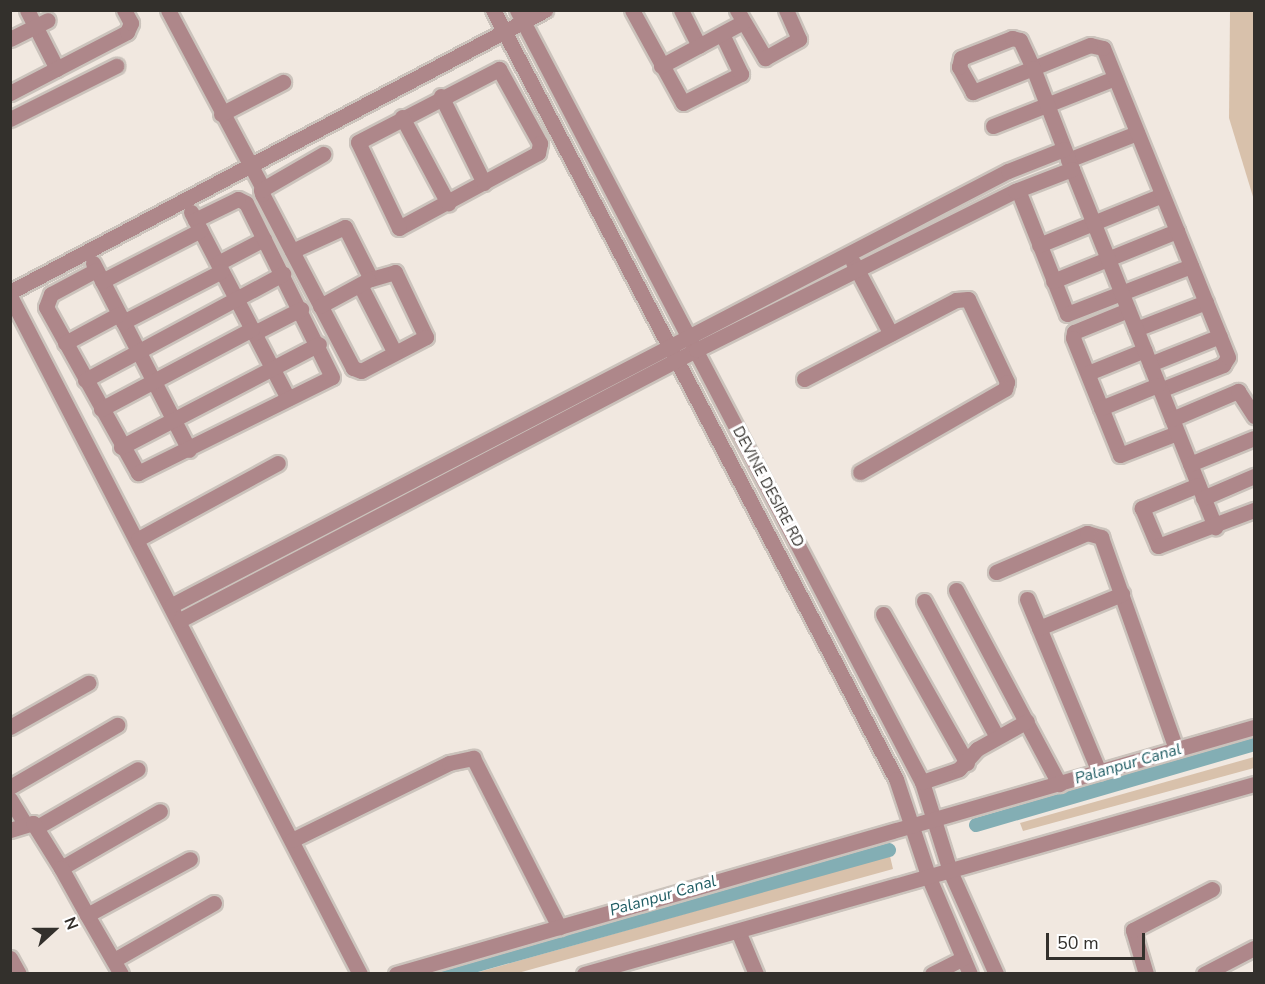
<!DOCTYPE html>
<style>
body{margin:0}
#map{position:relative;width:1265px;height:984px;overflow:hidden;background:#f1e8e0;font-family:"Nunito Sans",sans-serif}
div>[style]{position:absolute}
.green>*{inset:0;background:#d8c1ab}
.canal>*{height:14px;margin:-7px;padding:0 7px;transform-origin:7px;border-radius:7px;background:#83aeb4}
.roads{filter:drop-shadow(2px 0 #cbc3bc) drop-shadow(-2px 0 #cbc3bc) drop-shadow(0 2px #cbc3bc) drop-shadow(0 -2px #cbc3bc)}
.minor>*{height:15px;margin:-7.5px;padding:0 7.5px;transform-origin:7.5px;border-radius:7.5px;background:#ae878a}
span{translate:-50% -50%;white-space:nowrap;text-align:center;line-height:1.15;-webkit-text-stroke:6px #fff;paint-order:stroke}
.street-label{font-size:15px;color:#33302c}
.water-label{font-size:16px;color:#205d64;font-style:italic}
.frame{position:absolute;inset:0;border:12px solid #33302c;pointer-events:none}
.north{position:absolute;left:24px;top:900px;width:60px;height:60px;-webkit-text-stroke:4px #fff;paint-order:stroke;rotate:69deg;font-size:16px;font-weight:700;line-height:24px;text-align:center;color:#33302c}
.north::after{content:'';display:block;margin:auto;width:21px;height:27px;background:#33302c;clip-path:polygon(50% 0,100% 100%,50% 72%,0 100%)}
.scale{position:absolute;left:1046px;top:933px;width:99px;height:27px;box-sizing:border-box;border:3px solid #33302c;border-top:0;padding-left:8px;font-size:18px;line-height:21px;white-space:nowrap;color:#33302c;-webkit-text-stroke:4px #fff;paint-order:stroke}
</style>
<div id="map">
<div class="green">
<div style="clip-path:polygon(1230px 11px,1254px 11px,1254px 200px,1229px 118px)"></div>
<div style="clip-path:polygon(1254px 731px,1254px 739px,1221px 749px,1004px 811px,1002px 805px)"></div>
<div style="clip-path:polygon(1254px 757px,1254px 768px,1023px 831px,1020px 823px)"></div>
<div style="clip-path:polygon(887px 840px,889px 845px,425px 973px)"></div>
<div style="clip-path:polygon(890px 856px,893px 869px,518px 973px,475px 973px)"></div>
</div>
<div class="canal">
<div style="left:976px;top:825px;width:290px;rotate:-16.2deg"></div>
<div style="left:445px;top:974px;width:461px;rotate:-15.6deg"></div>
</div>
<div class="roads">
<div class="minor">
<div style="left:27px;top:10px;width:66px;rotate:63deg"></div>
<div style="left:168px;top:10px;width:200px;rotate:62deg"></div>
<div style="left:493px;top:10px;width:868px;rotate:62.34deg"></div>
<div style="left:896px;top:779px;width:104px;rotate:71.6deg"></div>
<div style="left:929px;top:878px;width:104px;rotate:66.9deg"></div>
<div style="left:517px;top:10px;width:872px;rotate:62.32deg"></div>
<div style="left:922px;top:782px;width:93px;rotate:72.5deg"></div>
<div style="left:950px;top:871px;width:113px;rotate:65.9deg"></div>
<div style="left:632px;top:10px;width:106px;rotate:61.3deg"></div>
<div style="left:683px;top:103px;width:65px;rotate:-26.6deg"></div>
<div style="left:741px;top:74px;width:44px;rotate:-115.4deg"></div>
<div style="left:681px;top:10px;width:40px;rotate:63.4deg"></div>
<div style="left:737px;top:10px;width:56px;rotate:59.7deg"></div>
<div style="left:765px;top:58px;width:39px;rotate:-29deg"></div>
<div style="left:799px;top:39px;width:32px;rotate:-114deg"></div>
<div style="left:10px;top:39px;width:42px;rotate:-26.6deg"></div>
<div style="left:661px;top:66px;width:93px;rotate:-28.2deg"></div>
<div style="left:499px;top:69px;width:85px;rotate:61deg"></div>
<div style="left:540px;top:143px;width:10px;rotate:101deg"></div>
<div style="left:538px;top:153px;width:158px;rotate:151.7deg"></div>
<div style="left:399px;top:228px;width:95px;rotate:-115.5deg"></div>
<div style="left:358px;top:142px;width:159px;rotate:-27.4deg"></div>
<div style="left:10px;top:93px;width:132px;rotate:-27.5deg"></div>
<div style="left:127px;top:32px;width:10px;rotate:-66deg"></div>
<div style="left:131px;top:23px;width:15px;rotate:-118deg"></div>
<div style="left:441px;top:96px;width:97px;rotate:63.7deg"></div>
<div style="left:221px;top:114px;width:70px;rotate:-27.3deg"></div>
<div style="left:402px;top:117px;width:98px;rotate:61.9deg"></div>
<div style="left:10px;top:119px;width:119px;rotate:-26.6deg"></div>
<div style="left:993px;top:126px;width:131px;rotate:-21.5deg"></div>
<div style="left:1068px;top:160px;width:74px;rotate:-21.4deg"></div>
<div style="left:1018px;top:190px;width:133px;rotate:68.4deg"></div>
<div style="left:1067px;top:314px;width:133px;rotate:-21.2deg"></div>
<div style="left:191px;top:212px;width:210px;rotate:62.5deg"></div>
<div style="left:1039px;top:245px;width:133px;rotate:-22.1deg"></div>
<div style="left:292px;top:251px;width:58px;rotate:-24.4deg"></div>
<div style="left:345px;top:227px;width:58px;rotate:63.4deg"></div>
<div style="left:371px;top:279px;width:25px;rotate:-16deg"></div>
<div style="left:395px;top:272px;width:72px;rotate:64.5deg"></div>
<div style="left:426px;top:337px;width:73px;rotate:152.4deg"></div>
<div style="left:361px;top:371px;width:9px;rotate:-159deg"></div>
<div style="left:353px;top:368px;width:196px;rotate:-117.6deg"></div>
<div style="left:262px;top:194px;width:4px;rotate:-104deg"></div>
<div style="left:261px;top:190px;width:72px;rotate:-30.1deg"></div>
<div style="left:853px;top:262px;width:81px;rotate:62.2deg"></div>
<div style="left:93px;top:263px;width:210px;rotate:62.8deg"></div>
<div style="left:218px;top:263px;width:52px;rotate:-27.6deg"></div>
<div style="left:96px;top:270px;width:51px;rotate:151.9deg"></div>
<div style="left:51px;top:294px;width:14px;rotate:111deg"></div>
<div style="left:46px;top:307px;width:190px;rotate:61deg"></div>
<div style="left:138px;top:473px;width:216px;rotate:-26.3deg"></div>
<div style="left:332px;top:377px;width:194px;rotate:-116.3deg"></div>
<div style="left:246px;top:203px;width:9px;rotate:-153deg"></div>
<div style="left:238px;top:199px;width:48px;rotate:154deg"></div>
<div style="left:102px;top:281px;width:111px;rotate:-27.3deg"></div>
<div style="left:1053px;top:281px;width:134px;rotate:-22deg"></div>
<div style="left:360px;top:285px;width:76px;rotate:62.8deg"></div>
<div style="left:10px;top:292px;width:605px;rotate:-27.79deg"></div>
<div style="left:10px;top:296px;width:763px;rotate:62.7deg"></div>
<div style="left:320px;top:306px;width:55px;rotate:-28.4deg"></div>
<div style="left:1128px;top:310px;width:58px;rotate:157.8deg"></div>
<div style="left:1074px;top:332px;width:6px;rotate:99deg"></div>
<div style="left:1073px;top:338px;width:126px;rotate:68.1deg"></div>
<div style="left:1120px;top:455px;width:61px;rotate:-21.1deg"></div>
<div style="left:123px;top:322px;width:111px;rotate:-27.3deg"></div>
<div style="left:1136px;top:329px;width:75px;rotate:-21.1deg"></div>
<div style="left:254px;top:333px;width:53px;rotate:-27.1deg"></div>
<div style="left:65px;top:343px;width:61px;rotate:-28.2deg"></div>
<div style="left:1150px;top:364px;width:75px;rotate:-21.8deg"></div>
<div style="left:1088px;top:373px;width:61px;rotate:-22deg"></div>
<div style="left:804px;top:379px;width:171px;rotate:-27.5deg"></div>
<div style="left:956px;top:300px;width:12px;rotate:-5deg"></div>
<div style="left:968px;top:299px;width:92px;rotate:64.8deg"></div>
<div style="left:1007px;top:382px;width:7px;rotate:106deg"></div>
<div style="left:1005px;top:389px;width:167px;rotate:150.2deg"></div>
<div style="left:85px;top:380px;width:225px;rotate:-28.2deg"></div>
<div style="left:1160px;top:390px;width:68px;rotate:-21.6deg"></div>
<div style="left:1223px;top:365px;width:9px;rotate:-58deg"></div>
<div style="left:1228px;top:357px;width:333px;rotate:-112deg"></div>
<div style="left:1103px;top:48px;width:13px;rotate:-167deg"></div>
<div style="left:1090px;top:45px;width:61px;rotate:158deg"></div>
<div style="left:1033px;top:68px;width:65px;rotate:158.2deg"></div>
<div style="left:973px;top:92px;width:29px;rotate:-119deg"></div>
<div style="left:959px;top:67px;width:9px;rotate:-77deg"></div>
<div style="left:961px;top:58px;width:55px;rotate:-21.4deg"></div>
<div style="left:1012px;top:38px;width:8px;rotate:14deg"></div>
<div style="left:1020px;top:40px;width:31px;rotate:65deg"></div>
<div style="left:1033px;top:68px;width:108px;rotate:68.9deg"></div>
<div style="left:1072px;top:169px;width:386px;rotate:68.2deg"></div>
<div style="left:1101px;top:408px;width:61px;rotate:-22deg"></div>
<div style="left:101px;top:409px;width:171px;rotate:-27.9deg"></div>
<div style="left:1172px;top:419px;width:72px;rotate:-23deg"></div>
<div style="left:1238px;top:391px;width:30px;rotate:57deg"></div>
<div style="left:121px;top:447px;width:223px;rotate:-27.5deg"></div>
<div style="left:1190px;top:464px;width:69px;rotate:-22.1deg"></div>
<div style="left:1198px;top:485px;width:61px;rotate:157.7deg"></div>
<div style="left:1142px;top:508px;width:41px;rotate:67.2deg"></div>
<div style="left:1158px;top:546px;width:103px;rotate:-20.6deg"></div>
<div style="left:1203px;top:498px;width:56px;rotate:-23.3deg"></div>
<div style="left:138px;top:539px;width:159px;rotate:-28.5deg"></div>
<div style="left:996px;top:572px;width:99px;rotate:-23.2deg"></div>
<div style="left:1087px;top:533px;width:15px;rotate:16deg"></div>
<div style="left:1101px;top:537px;width:225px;rotate:70.5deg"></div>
<div style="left:956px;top:590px;width:220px;rotate:62deg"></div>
<div style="left:1027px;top:599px;width:187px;rotate:67.4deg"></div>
<div style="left:924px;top:601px;width:154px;rotate:61.8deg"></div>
<div style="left:172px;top:605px;width:942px;rotate:-27.44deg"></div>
<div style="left:1008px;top:171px;width:60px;rotate:-21.4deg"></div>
<div style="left:883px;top:614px;width:171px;rotate:60.6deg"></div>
<div style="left:180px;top:620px;width:582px;rotate:-27.62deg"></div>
<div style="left:696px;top:350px;width:356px;rotate:-26.5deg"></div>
<div style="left:1015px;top:191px;width:61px;rotate:-21.1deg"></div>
<div style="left:1039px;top:628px;width:90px;rotate:-22.3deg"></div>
<div style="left:10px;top:727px;width:90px;rotate:-29.4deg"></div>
<div style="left:922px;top:782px;width:39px;rotate:-19deg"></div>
<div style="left:959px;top:769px;width:27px;rotate:-48deg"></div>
<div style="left:977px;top:749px;width:57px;rotate:-29.2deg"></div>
<div style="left:10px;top:787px;width:124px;rotate:-30.1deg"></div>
<div style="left:10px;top:799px;width:27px;rotate:59deg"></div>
<div style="left:37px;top:827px;width:116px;rotate:-29.9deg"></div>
<div style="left:10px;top:830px;width:24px;rotate:-17deg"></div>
<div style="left:33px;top:823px;width:53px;rotate:58.1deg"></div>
<div style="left:61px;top:868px;width:114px;rotate:-29.9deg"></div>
<div style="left:292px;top:840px;width:175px;rotate:-26.1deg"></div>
<div style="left:449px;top:763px;width:25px;rotate:-12deg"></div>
<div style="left:473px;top:758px;width:190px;rotate:63deg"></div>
<div style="left:61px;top:868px;width:54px;rotate:61deg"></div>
<div style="left:738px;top:931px;width:47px;rotate:67.3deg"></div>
<div style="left:10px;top:958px;width:18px;rotate:61deg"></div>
<div style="left:114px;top:960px;width:115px;rotate:-29.7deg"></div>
<div style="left:121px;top:974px;width:68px;rotate:-120deg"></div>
<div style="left:87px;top:915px;width:117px;rotate:-28.5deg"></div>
<div style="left:396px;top:974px;width:893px;rotate:-16.06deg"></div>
<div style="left:584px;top:974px;width:696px;rotate:-15.83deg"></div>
<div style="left:932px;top:974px;width:35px;rotate:-27deg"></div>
<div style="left:1146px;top:974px;width:46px;rotate:-106.5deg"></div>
<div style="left:1133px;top:930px;width:89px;rotate:-27.4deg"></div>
<div style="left:1204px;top:974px;width:56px;rotate:-27.5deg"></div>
</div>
</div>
<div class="street-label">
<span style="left:768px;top:487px;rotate:62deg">DEVINE DESIRE RD</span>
</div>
<div class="water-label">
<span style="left:1128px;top:764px;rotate:-16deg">Palanpur Canal</span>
<span style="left:663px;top:896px;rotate:-16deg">Palanpur Canal</span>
</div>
<div class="frame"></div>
<div class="north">N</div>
<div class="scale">50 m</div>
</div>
